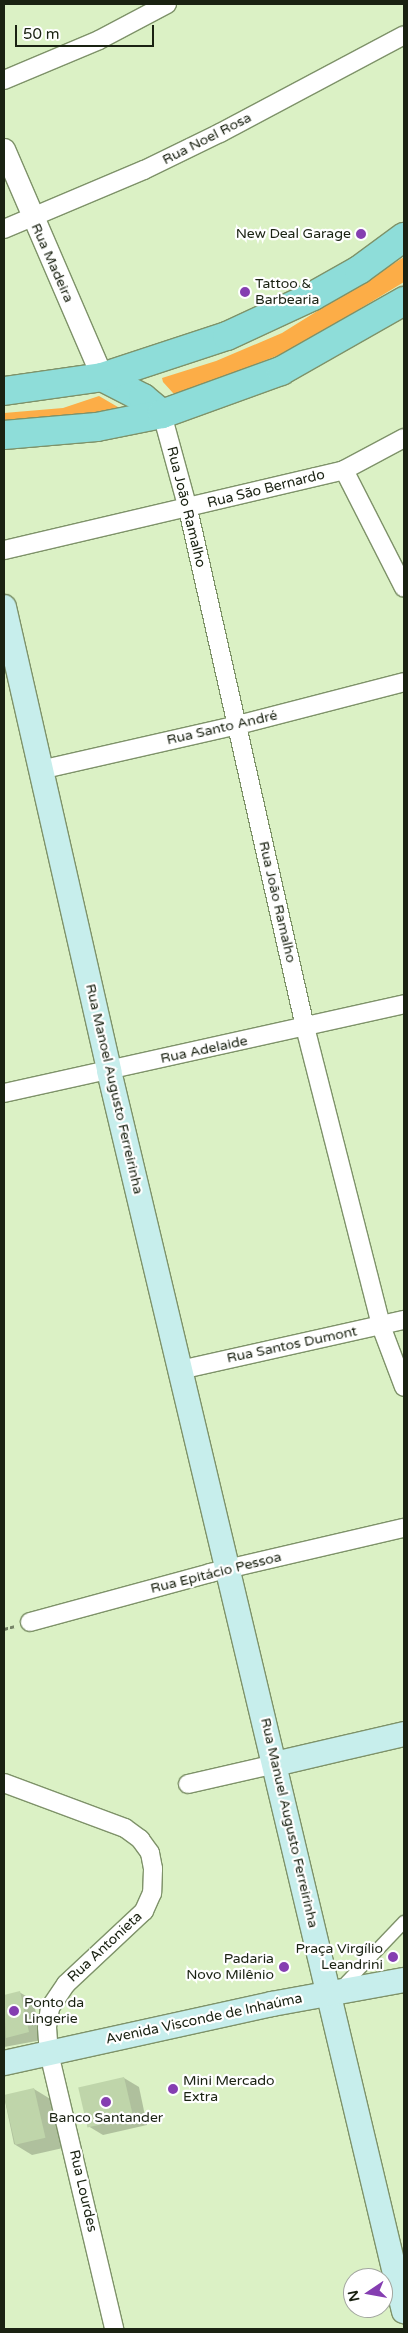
<!DOCTYPE html>
<meta charset="utf-8">
<style>
body{margin:0}
#map{position:relative;width:408px;height:2333px;overflow:hidden;background:#dbf1c5;font-family:"Varela Round",sans-serif}
div>[style]{position:absolute}
.green>*{inset:0;background:#fcad47}
.shadow>*{inset:0;background:#0003}
.building>*{inset:0;background:#bfd5aa;transform-origin:0 0}
.path>*{height:3px;margin-top:-1.5px;transform-origin:0;background:repeating-linear-gradient(90deg,#768467 0 4px,transparent 0 6.5px)}
.roads{filter:drop-shadow(1px 0 #7e9269) drop-shadow(-1px 0 #7e9269) drop-shadow(0 1px #7e9269) drop-shadow(0 -1px #7e9269)}
.pedestrian>*{height:12px;margin:-6px;padding:0 6px;transform-origin:6px;border-radius:6px;background:#fff}
.minor>*{height:18px;margin:-9px;padding:0 9px;transform-origin:9px;border-radius:9px;background:#fff}
.tertiary>*{height:21px;margin:-10.5px;padding:0 10.5px;transform-origin:10.5px;border-radius:10.5px;background:#fff}
.secondary>*{height:24px;margin:-12px;padding:0 12px;transform-origin:12px;border-radius:12px;background:#c7eeec}
.primary>*{height:28px;margin:-14px;padding:0 14px;transform-origin:14px;border-radius:14px;background:#8eddd9}
.dots>*{width:14px;height:14px;translate:-50% -50%;box-sizing:border-box;border:2px solid #fff;border-radius:50%}
span{translate:-50% -50%;white-space:nowrap;text-align:center;line-height:1.15;-webkit-text-stroke:4.5px #fff;paint-order:stroke}
.street-label{font-size:14px;color:#1a2212}
.poi-label{font-size:14px;color:#1a2212}
.right{translate:-100% -50%;text-align:right}
.left{translate:0 -50%;text-align:left}
.frame{position:absolute;inset:0;border:5px solid #1a2212;pointer-events:none}
.north{position:absolute;left:343px;top:2268px;width:50px;height:50px;box-sizing:border-box;background:#fff;border:1px solid #a3a7a0;border-radius:50%;rotate:258deg;font-size:14px;font-weight:700;line-height:20px;text-align:center;color:#1a2212}
.north::after{content:'';display:block;margin:auto;width:18px;height:22px;background:#853eb1;clip-path:polygon(50% 0,100% 100%,50% 72%,0 100%)}
.scale{position:absolute;left:15px;top:25px;width:139px;height:22px;box-sizing:border-box;border:2px solid #1a2212;border-top:0;padding-left:6px;font-size:15px;line-height:18px;white-space:nowrap;color:#1a2212;-webkit-text-stroke:4px #fff;paint-order:stroke}
</style>
<div id="map">
<div class="green">
<div style="clip-path:polygon(404px 257px,404px 282px,292px 350px,179px 394px,173px 393px,163px 382px,162px 378px,216px 361px,282px 333px)"></div>
<div style="clip-path:polygon(99px 396px,123px 410px,4px 423px,4px 413px,63px 408px)"></div>
</div>
<div class="shadow">
<div style="clip-path:polygon(4px 1992px,5px 1996px,19px 1992px,33px 2000px,42px 2040px,4px 2047px)"></div>
<div style="clip-path:polygon(124px 2078px,139px 2087px,147px 2125px,103px 2135px,88px 2126px)"></div>
<div style="clip-path:polygon(34px 2089px,52px 2100px,63px 2148px,32px 2155px,14px 2144px,4px 2096px)"></div>
</div>
<div class="building">
<div style="clip-path:polygon(20px 1991px,29px 2032px,6px 2038px,4px 1995px)"></div>
<div style="left:124px;top:2077px;width:41px;height:47px;rotate:77deg"></div>
<div style="left:34px;top:2088px;width:51px;height:31px;rotate:77deg"></div>
</div>
<div class="path">
<div style="left:4px;top:1629px;width:11px;rotate:-15deg"></div>
</div>
<div class="roads">
<div class="pedestrian">
<div style="left:340px;top:1989px;width:93px;rotate:-46.3deg"></div>
</div>
<div class="minor">
<div style="left:4px;top:80px;width:103px;rotate:-22.8deg"></div>
<div style="left:99px;top:40px;width:77px;rotate:-27.9deg"></div>
<div style="left:4px;top:229px;width:152px;rotate:-22.9deg"></div>
<div style="left:144px;top:170px;width:85px;rotate:-26deg"></div>
<div style="left:220px;top:133px;width:208px;rotate:-28deg"></div>
<div style="left:162px;top:414px;width:98px;rotate:74.7deg"></div>
<div style="left:188px;top:509px;width:531px;rotate:77.27deg"></div>
<div style="left:305px;top:1027px;width:309px;rotate:75.7deg"></div>
<div style="left:381px;top:1326px;width:65px;rotate:69.3deg"></div>
<div style="left:344px;top:470px;width:132px;rotate:63deg"></div>
<div style="left:4px;top:550px;width:349px;rotate:-13.2deg"></div>
<div style="left:344px;top:470px;width:68px;rotate:-28.1deg"></div>
<div style="left:40px;top:770px;width:203px;rotate:-12.8deg"></div>
<div style="left:238px;top:725px;width:171px;rotate:-14.5deg"></div>
<div style="left:4px;top:1093px;width:410px;rotate:-12.5deg"></div>
<div style="left:180px;top:1370px;width:230px;rotate:-12.6deg"></div>
<div style="left:30px;top:1622px;width:187px;rotate:-15.2deg"></div>
<div style="left:210px;top:1573px;width:199px;rotate:-13.1deg"></div>
<div style="left:4px;top:1783px;width:129px;rotate:20.4deg"></div>
<div style="left:125px;top:1828px;width:19px;rotate:36deg"></div>
<div style="left:140px;top:1839px;width:17px;rotate:54deg"></div>
<div style="left:150px;top:1853px;width:16px;rotate:79deg"></div>
<div style="left:153px;top:1869px;width:24px;rotate:92deg"></div>
<div style="left:152px;top:1893px;width:20px;rotate:114deg"></div>
<div style="left:144px;top:1911px;width:107px;rotate:136.9deg"></div>
<div style="left:66px;top:1984px;width:29px;rotate:124deg"></div>
<div style="left:50px;top:2008px;width:19px;rotate:99deg"></div>
<div style="left:47px;top:2027px;width:26px;rotate:86deg"></div>
<div style="left:49px;top:2053px;width:284px;rotate:76.7deg"></div>
<div style="left:188px;top:1784px;width:89px;rotate:-12.9deg"></div>
</div>
<div class="tertiary">
<div style="left:4px;top:149px;width:248px;rotate:66.7deg"></div>
</div>
<div class="secondary">
<div style="left:4px;top:607px;width:476px;rotate:77.2deg"></div>
<div style="left:109px;top:1071px;width:1275px;rotate:76.62deg"></div>
<div style="left:275px;top:1764px;width:132px;rotate:-13.1deg"></div>
<div style="left:4px;top:2063px;width:274px;rotate:-12.4deg"></div>
<div style="left:272px;top:2004px;width:134px;rotate:-10.3deg"></div>
</div>
<div class="primary">
<div style="left:102px;top:377px;width:46px;rotate:27.1deg"></div>
<div style="left:143px;top:398px;width:25px;rotate:40deg"></div>
<div style="left:4px;top:391px;width:99px;rotate:-8.1deg"></div>
<div style="left:102px;top:377px;width:132px;rotate:-18.2deg"></div>
<div style="left:227px;top:336px;width:95px;rotate:-24.9deg"></div>
<div style="left:313px;top:296px;width:53px;rotate:-29.5deg"></div>
<div style="left:359px;top:270px;width:56px;rotate:-36.3deg"></div>
<div style="left:4px;top:435px;width:93px;rotate:-4.9deg"></div>
<div style="left:97px;top:427px;width:66px;rotate:-11.3deg"></div>
<div style="left:162px;top:414px;width:127px;rotate:-19.9deg"></div>
<div style="left:281px;top:371px;width:142px;rotate:-29.6deg"></div>
</div>
</div>
<div class="dots">
<div style="left:361px;top:234px;background:#853eb1"></div>
<div style="left:245px;top:292px;background:#853eb1"></div>
<div style="left:393px;top:1957px;background:#853eb1"></div>
<div style="left:284px;top:1967px;background:#853eb1"></div>
<div style="left:14px;top:2011px;background:#853eb1"></div>
<div style="left:173px;top:2089px;background:#853eb1"></div>
<div style="left:106px;top:2102px;background:#853eb1"></div>
</div>
<div class="street-label">
<span style="left:207px;top:139px;rotate:-27deg">Rua Noel Rosa</span>
<span style="left:52px;top:263px;rotate:66deg">Rua Madeira</span>
<span style="left:266px;top:489px;rotate:-14deg">Rua São Bernardo</span>
<span style="left:186px;top:507px;rotate:76deg">Rua João Ramalho</span>
<span style="left:222px;top:728px;rotate:-13deg">Rua Santo André</span>
<span style="left:277px;top:902px;rotate:77deg">Rua João Ramalho</span>
<span style="left:204px;top:1050px;rotate:-12deg">Rua Adelaide</span>
<span style="left:114px;top:1089px;rotate:77deg">Rua Manoel Augusto Ferreirinha</span>
<span style="left:292px;top:1345px;rotate:-12deg">Rua Santos Dumont</span>
<span style="left:216px;top:1573px;rotate:-14deg">Rua Epitácio Pessoa</span>
<span style="left:289px;top:1823px;rotate:77deg">Rua Manuel Augusto Ferreirinha</span>
<span style="left:105px;top:1947px;rotate:-43deg">Rua Antonieta</span>
<span style="left:204px;top:2019px;rotate:-12deg">Avenida Visconde de Inhaúma</span>
<span style="left:83px;top:2191px;rotate:77deg">Rua Lourdes</span>
</div>
<div class="poi-label">
<span class="right" style="left:351px;top:234px">New Deal Garage</span>
<span class="left" style="left:255px;top:292px">Tattoo &amp;<br>Barbearia</span>
<span class="right" style="left:383px;top:1957px">Praça Virgílio<br>Leandrini</span>
<span class="right" style="left:274px;top:1967px">Padaria<br>Novo Milênio</span>
<span class="left" style="left:24px;top:2011px">Ponto da<br>Lingerie</span>
<span class="left" style="left:183px;top:2089px">Mini Mercado<br>Extra</span>
<span style="left:106px;top:2118px">Banco Santander</span>
</div>
<div class="frame"></div>
<div class="north">N</div>
<div class="scale">50 m</div>
</div>
